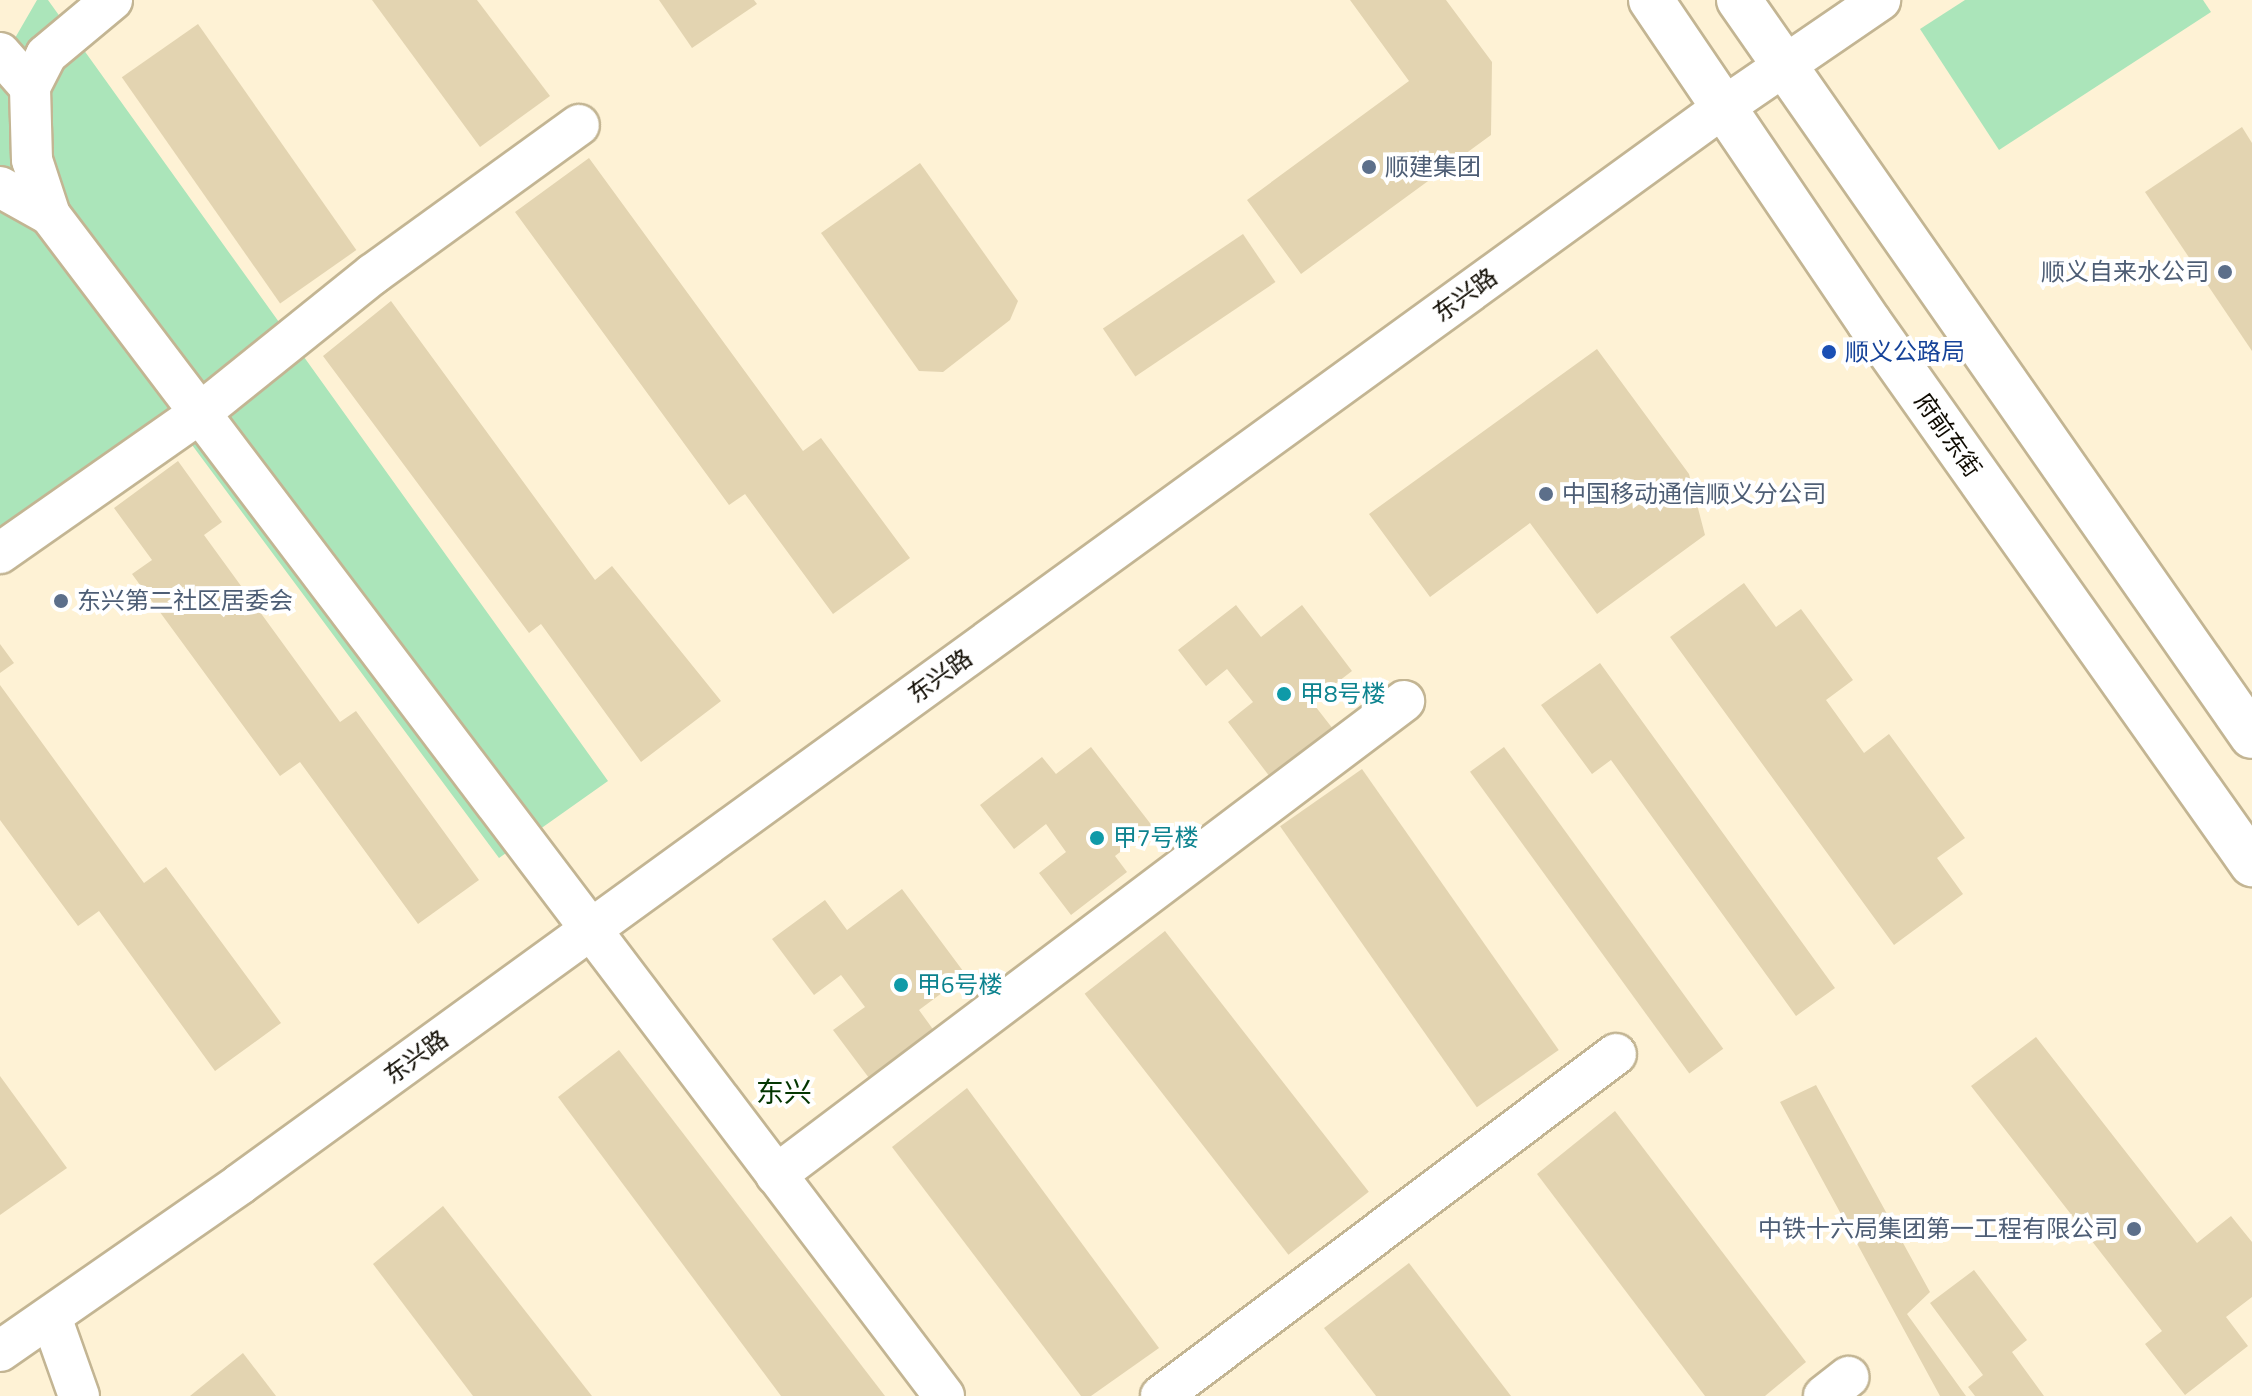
<!DOCTYPE html>
<meta charset="utf-8">
<style>
body{margin:0}
#map{position:relative;width:2252px;height:1396px;overflow:hidden;background:#fef2d5;font-family:"Titillium Web","Noto Sans SC",sans-serif}
div>[style]{position:absolute}
.green>*{inset:0;background:#abe5ba}
.building>*{inset:0;background:#e3d4b1;transform-origin:0 0}
.roads{filter:drop-shadow(2px 0 #c3b593) drop-shadow(-2px 0 #c3b593) drop-shadow(0 2px #c3b593) drop-shadow(0 -2px #c3b593)}
.minor>*{height:40px;margin:-20px;padding:0 20px;transform-origin:20px;border-radius:20px;background:#fff}
.major>*{height:44px;margin:-22px;padding:0 22px;transform-origin:22px;border-radius:22px;background:#fff}
.dots>*{width:22px;height:22px;translate:-50% -50%;box-sizing:border-box;border:4px solid #fff;border-radius:50%}
span{translate:-50% -50%;white-space:nowrap;text-align:center;line-height:1.15;-webkit-text-stroke:8px #fff;paint-order:stroke}
.service-label{font-size:24px;color:#4e5e75}
.left{translate:0 -50%;text-align:left}
.right{translate:-100% -50%;text-align:right}
.street-label{font-size:24px;color:#0f0b02}
.transit-label{font-size:24px;color:#164399}
.culture-label{font-size:24px;color:#0d838f}
.quarter-label{font-size:28px;color:#033600}
</style>
<div id="map">
<div class="green">
<div style="clip-path:polygon(37px 0,48px 0,608px 781px,499px 858px,169px 414px,0 533px,0 64px)"></div>
<div style="clip-path:polygon(1965px 0,2203px 0,2211px 12px,1999px 150px,1920px 29px)"></div>
</div>
<div class="building">
<div style="clip-path:polygon(372px 0,477px 0,550px 96px,480px 147px)"></div>
<div style="clip-path:polygon(659px 0,754px 0,757px 4px,692px 48px)"></div>
<div style="clip-path:polygon(1350px 0,1446px 0,1492px 62px,1491px 135px,1301px 274px,1247px 200px,1409px 81px)"></div>
<div style="left:198px;top:24px;width:276px;height:93px;rotate:55deg"></div>
<div style="clip-path:polygon(2242px 127px,2252px 143px,2252px 351px,2145px 192px)"></div>
<div style="clip-path:polygon(589px 158px,803px 451px,821px 438px,910px 558px,833px 614px,745px 494px,729px 505px,515px 212px)"></div>
<div style="clip-path:polygon(920px 163px,1018px 301px,1010px 320px,943px 372px,919px 371px,821px 233px)"></div>
<div style="left:1243px;top:234px;width:58px;height:169px;rotate:56deg"></div>
<div style="clip-path:polygon(391px 301px,595px 580px,612px 566px,721px 701px,641px 762px,541px 624px,529px 633px,323px 356px)"></div>
<div style="clip-path:polygon(1597px 349px,1689px 474px,1705px 535px,1597px 614px,1530px 523px,1430px 597px,1369px 514px)"></div>
<div style="clip-path:polygon(178px 461px,222px 522px,204px 535px,340px 722px,356px 711px,479px 880px,418px 924px,300px 762px,280px 776px,132px 574px,152px 560px,114px 508px)"></div>
<div style="clip-path:polygon(1744px 583px,1776px 627px,1801px 609px,1853px 680px,1826px 700px,1864px 753px,1889px 734px,1965px 838px,1937px 858px,1963px 894px,1894px 945px,1670px 637px)"></div>
<div style="clip-path:polygon(1236px 605px,1261px 637px,1302px 605px,1352px 671px,1312px 702px,1333px 729px,1270px 777px,1228px 722px,1253px 702px,1227px 669px,1206px 686px,1178px 650px)"></div>
<div style="clip-path:polygon(0 644px,14px 663px,0 673px)"></div>
<div style="clip-path:polygon(1600px 663px,1835px 988px,1796px 1016px,1611px 760px,1592px 774px,1541px 705px)"></div>
<div style="clip-path:polygon(0 685px,144px 883px,166px 867px,281px 1023px,215px 1071px,99px 911px,78px 926px,0 820px)"></div>
<div style="clip-path:polygon(1091px 747px,1153px 827px,1115px 856px,1127px 872px,1071px 915px,1039px 873px,1066px 852px,1046px 824px,1014px 849px,980px 805px,1042px 757px,1056px 774px)"></div>
<div style="left:1504px;top:747px;width:373px;height:42px;rotate:54deg"></div>
<div style="left:1362px;top:769px;width:343px;height:100px;rotate:55deg"></div>
<div style="clip-path:polygon(902px 889px,966px 975px,919px 1010px,940px 1039px,875px 1086px,833px 1030px,865px 1007px,841px 975px,814px 995px,772px 939px,825px 900px,847px 930px)"></div>
<div style="left:1165px;top:931px;width:331px;height:102px;rotate:52deg"></div>
<div style="clip-path:polygon(2036px 1037px,2197px 1243px,2231px 1216px,2252px 1242px,2252px 1297px,2226px 1317px,2248px 1346px,2185px 1395px,2145px 1344px,2162px 1331px,1971px 1086px)"></div>
<div style="clip-path:polygon(619px 1050px,885px 1396px,781px 1396px,558px 1097px)"></div>
<div style="clip-path:polygon(0 1076px,67px 1168px,0 1215px)"></div>
<div style="clip-path:polygon(1816px 1085px,1930px 1292px,1907px 1314px,1966px 1396px,1940px 1396px,1780px 1102px)"></div>
<div style="clip-path:polygon(967px 1088px,1159px 1348px,1091px 1396px,1081px 1396px,892px 1147px)"></div>
<div style="clip-path:polygon(1615px 1111px,1806px 1362px,1765px 1396px,1705px 1396px,1537px 1174px)"></div>
<div style="clip-path:polygon(443px 1206px,592px 1396px,473px 1396px,373px 1264px)"></div>
<div style="clip-path:polygon(1409px 1263px,1511px 1396px,1376px 1396px,1324px 1328px)"></div>
<div style="clip-path:polygon(1974px 1270px,2027px 1340px,2012px 1352px,2044px 1396px,1975px 1396px,1968px 1387px,1983px 1375px,1930px 1303px)"></div>
<div style="clip-path:polygon(243px 1353px,276px 1396px,190px 1396px)"></div>
</div>
<div class="roads">
<div class="minor">
<div style="left:0;top:53px;width:45px;rotate:48.6deg"></div>
<div style="left:0;top:187px;width:57px;rotate:29.2deg"></div>
<div style="left:50px;top:215px;width:1481px;rotate:52.87deg"></div>
<div style="left:50px;top:215px;width:58px;rotate:-108.1deg"></div>
<div style="left:32px;top:160px;width:73px;rotate:-91.6deg"></div>
<div style="left:30px;top:87px;width:36px;rotate:-63deg"></div>
<div style="left:46px;top:55px;width:86px;rotate:-39.8deg"></div>
<div style="left:0;top:553px;width:244px;rotate:-35deg"></div>
<div style="left:200px;top:413px;width:222px;rotate:-38.8deg"></div>
<div style="left:373px;top:274px;width:254px;rotate:-35.9deg"></div>
<div style="left:776px;top:1175px;width:787px;rotate:-37.04deg"></div>
<div style="left:51px;top:1317px;width:84px;rotate:70.5deg"></div>
<div style="left:0;top:1351px;width:292px;rotate:-34.8deg"></div>
<div style="left:240px;top:1184px;width:1830px;rotate:-35.97deg"></div>
<div style="left:1721px;top:109px;width:193px;rotate:-34.4deg"></div>
<div style="left:1161px;top:1396px;width:569px;rotate:-36.93deg"></div>
<div style="left:1824px;top:1396px;width:31px;rotate:-38deg"></div>
</div>
<div class="major">
<div style="left:1651px;top:0;width:389px;rotate:55.9deg"></div>
<div style="left:1869px;top:322px;width:664px;rotate:54.75deg"></div>
<div style="left:1739px;top:0;width:897px;rotate:55.12deg"></div>
</div>
</div>
<div class="dots">
<div style="left:1369px;top:167px;background:#5c6f8a"></div>
<div style="left:2225px;top:272px;background:#5c6f8a"></div>
<div style="left:1829px;top:352px;background:#1a4fb4"></div>
<div style="left:1546px;top:494px;background:#5c6f8a"></div>
<div style="left:61px;top:601px;background:#5c6f8a"></div>
<div style="left:1284px;top:694px;background:#0f9aa8"></div>
<div style="left:1097px;top:838px;background:#0f9aa8"></div>
<div style="left:901px;top:985px;background:#0f9aa8"></div>
<div style="left:2134px;top:1229px;background:#5c6f8a"></div>
</div>
<div class="service-label">
<span class="left" style="left:1385px;top:167px">顺建集团</span>
<span class="right" style="left:2209px;top:272px">顺义自来水公司</span>
<span class="left" style="left:1562px;top:494px">中国移动通信顺义分公司</span>
<span class="left" style="left:77px;top:601px">东兴第二社区居委会</span>
<span class="right" style="left:2118px;top:1229px">中铁十六局集团第一工程有限公司</span>
</div>
<div class="street-label">
<span style="left:1465px;top:295px;rotate:-36deg">东兴路</span>
<span style="left:1948px;top:435px;rotate:55deg">府前东街</span>
<span style="left:940px;top:676px;rotate:-36deg">东兴路</span>
<span style="left:416px;top:1057px;rotate:-36deg">东兴路</span>
</div>
<div class="transit-label">
<span class="left" style="left:1845px;top:352px">顺义公路局</span>
</div>
<div class="culture-label">
<span class="left" style="left:1300px;top:694px">甲8号楼</span>
<span class="left" style="left:1113px;top:838px">甲7号楼</span>
<span class="left" style="left:917px;top:985px">甲6号楼</span>
</div>
<div class="quarter-label">
<span style="left:784px;top:1092px">东兴</span>
</div>
</div>
